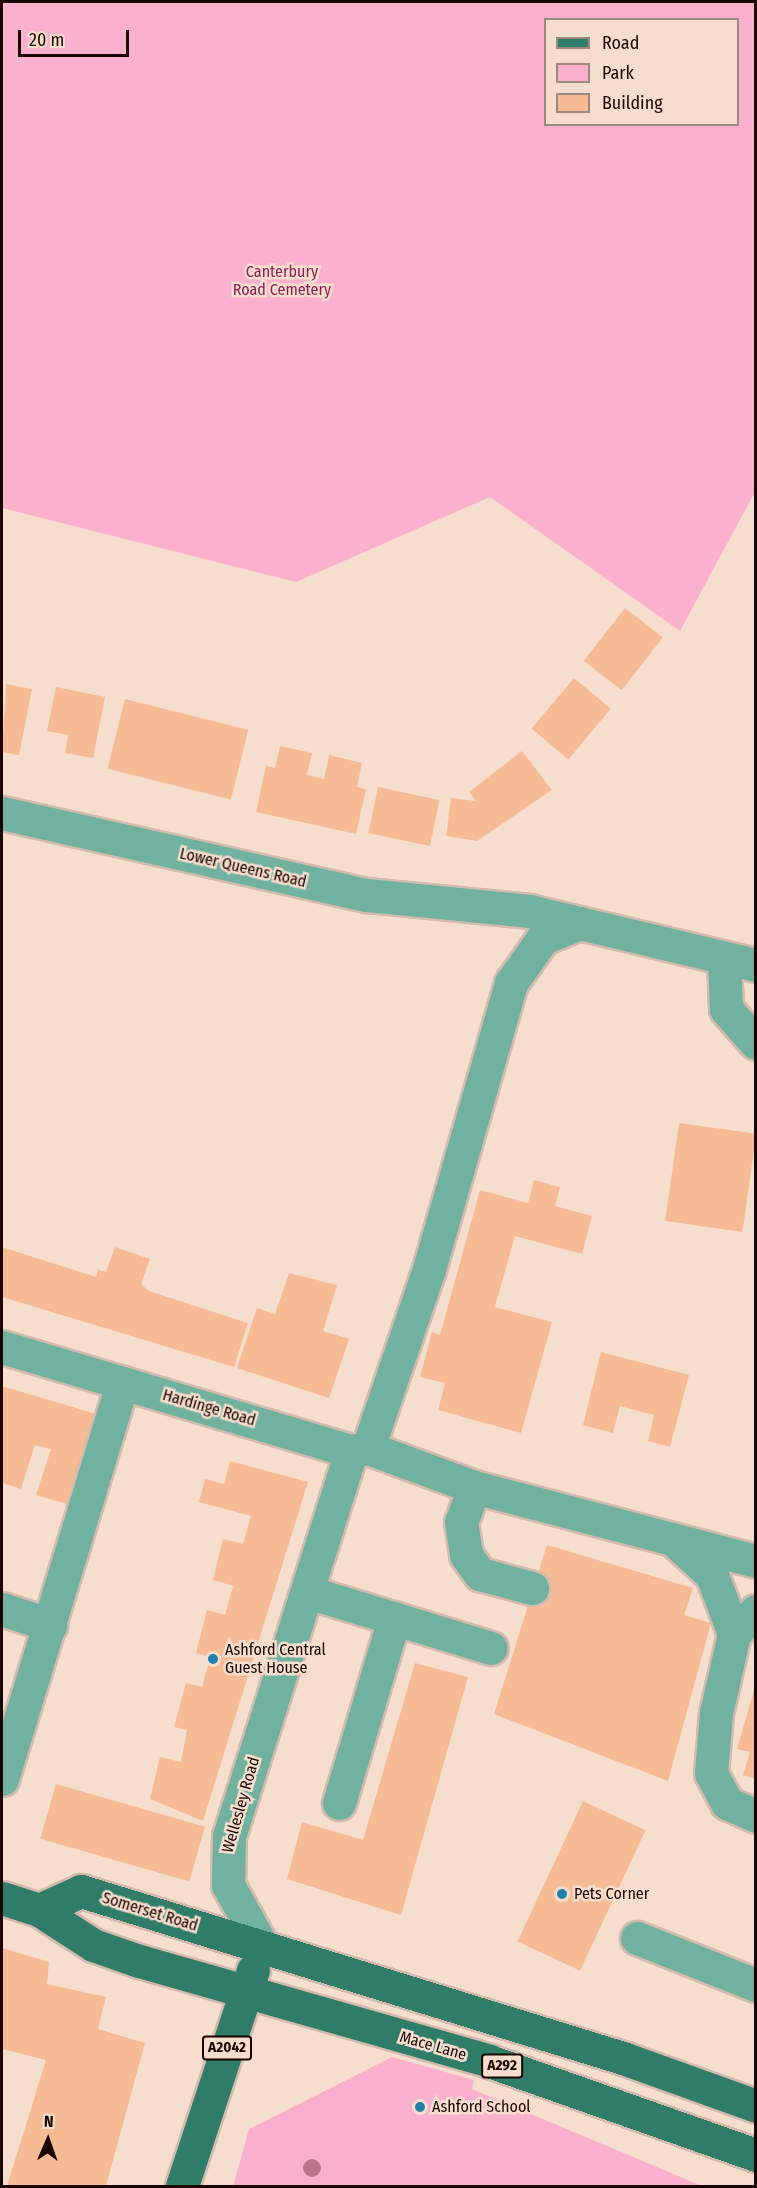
<!DOCTYPE html>
<style>
body{margin:0}
#map{position:relative;width:757px;height:2188px;overflow:hidden;background:#f6dece;font-family:"Fira Sans Condensed",sans-serif}
div>[style]{position:absolute}
.green>*{inset:0;background:#fbb1ce}
.building>*{inset:0;background:#f6bb95;transform-origin:0 0}
.roads{filter:drop-shadow(2px 0 #d3bbad) drop-shadow(-2px 0 #d3bbad) drop-shadow(0 2px #d3bbad) drop-shadow(0 -2px #d3bbad)}
.minor>*{height:33px;margin:-16.5px;padding:0 16.5px;transform-origin:16.5px;border-radius:16.5px;background:#71b19f}
.major>*{height:33px;margin:-16.5px;padding:0 16.5px;transform-origin:16.5px;border-radius:16.5px;background:#2f7c69}
.trees>*{width:18px;height:18px;margin:-9px;border-radius:50%;background:#bb758c}
.dots>*{width:16px;height:16px;translate:-50% -50%;box-sizing:border-box;border:3px solid #f6dece;border-radius:50%}
span{translate:-50% -50%;white-space:nowrap;text-align:center;line-height:1.15;-webkit-text-stroke:5px #f6dece;paint-order:stroke}
.shield-label span{padding:2px 4px;background:#f6dece;border:2px solid;border-radius:4px;-webkit-text-stroke-width:0}
.shield-label{font-size:15px;color:#190600;font-weight:700}
.park-label{font-size:16px;color:#8b1f56}
.street-label{font-size:16px;color:#190600}
.poi-label{font-size:16px;color:#190600}
.left{translate:0 -50%;text-align:left}
.frame{position:absolute;inset:0;border:3px solid #190600;pointer-events:none}
.legend{position:absolute;left:544px;top:18px;width:195px;height:108px;box-sizing:border-box;background:#f6dece;border:2px solid #9e887c;margin:0;padding:8px 10px;list-style:none;font-size:18px;color:#190600}
.legend li{display:flex;align-items:center;gap:12px;height:30px}
.legend b{width:30px;border:2px solid #9e887c}
.north{position:absolute;left:18px;top:2110px;width:60px;height:60px;-webkit-text-stroke:4px #f6dece;paint-order:stroke;rotate:2deg;font-size:16px;font-weight:700;line-height:24px;text-align:center;color:#190600}
.north::after{content:'';display:block;margin:auto;width:21px;height:27px;background:#190600;clip-path:polygon(50% 0,100% 100%,50% 72%,0 100%)}
.scale{position:absolute;left:18px;top:30px;width:111px;height:27px;box-sizing:border-box;border:3px solid #190600;border-top:0;padding-left:8px;font-size:18px;line-height:21px;white-space:nowrap;color:#190600;-webkit-text-stroke:4px #f6dece;paint-order:stroke}
</style>
<div id="map">
<div class="green">
<div style="clip-path:polygon(evenodd,2px 2px,755px 2px,755px 492px,680px 631px,490px 497px,296px 582px,2px 508px,2px 2px,546px 20px,738px 20px,738px 124px,546px 124px,546px 20px)"></div>
<div style="clip-path:polygon(392px 2057px,474px 2080px,472px 2089px,702px 2186px,233px 2186px,249px 2129px)"></div>
</div>
<div class="building">
<div style="left:625px;top:608px;width:48px;height:67px;rotate:38deg"></div>
<div style="left:574px;top:678px;width:48px;height:66px;rotate:40deg"></div>
<div style="clip-path:polygon(6px 684px,32px 689px,19px 755px,2px 752px)"></div>
<div style="clip-path:polygon(56px 687px,105px 697px,93px 758px,65px 753px,68px 735px,47px 731px)"></div>
<div style="left:125px;top:699px;width:127px;height:72px;rotate:14deg"></div>
<div style="clip-path:polygon(280px 746px,312px 753px,307px 775px,324px 779px,329px 755px,362px 763px,357px 787px,366px 789px,356px 834px,256px 812px,266px 766px,275px 768px)"></div>
<div style="clip-path:polygon(522px 751px,552px 790px,477px 841px,446px 836px,451px 798px,476px 801px,469px 792px)"></div>
<div style="left:378px;top:787px;width:63px;height:47px;rotate:12deg"></div>
<div style="left:679px;top:1123px;width:78px;height:99px;rotate:8deg"></div>
<div style="clip-path:polygon(534px 1180px,560px 1187px,555px 1206px,592px 1216px,582px 1254px,515px 1236px,495px 1307px,552px 1322px,521px 1433px,438px 1410px,445px 1383px,420px 1377px,432px 1332px,440px 1335px,480px 1190px,528px 1203px)"></div>
<div style="clip-path:polygon(2px 1247px,96px 1277px,98px 1270px,106px 1272px,115px 1247px,150px 1259px,141px 1284px,149px 1291px,248px 1323px,234px 1367px,2px 1297px)"></div>
<div style="clip-path:polygon(289px 1273px,337px 1285px,323px 1331px,349px 1339px,329px 1398px,237px 1368px,257px 1308px,275px 1314px)"></div>
<div style="clip-path:polygon(601px 1352px,689px 1375px,670px 1447px,648px 1441px,654px 1415px,620px 1406px,613px 1433px,583px 1425px)"></div>
<div style="clip-path:polygon(2px 1386px,106px 1417px,73px 1506px,36px 1495px,51px 1449px,35px 1445px,21px 1489px,2px 1483px)"></div>
<div style="clip-path:polygon(230px 1461px,308px 1482px,203px 1821px,150px 1799px,160px 1757px,181px 1762px,187px 1730px,174px 1727px,186px 1683px,202px 1687px,210px 1657px,196px 1653px,207px 1610px,225px 1615px,233px 1586px,213px 1580px,223px 1539px,243px 1544px,251px 1516px,199px 1502px,205px 1479px,224px 1484px)"></div>
<div style="clip-path:polygon(547px 1545px,693px 1588px,684px 1615px,711px 1623px,668px 1781px,494px 1714px)"></div>
<div style="clip-path:polygon(415px 1663px,468px 1677px,401px 1915px,287px 1879px,302px 1822px,363px 1840px)"></div>
<div style="clip-path:polygon(755px 1687px,756px 1687px,756px 1779px,743px 1775px,750px 1752px,737px 1749px)"></div>
<div style="left:56px;top:1784px;width:155px;height:57px;rotate:16deg"></div>
<div style="left:583px;top:1801px;width:69px;height:155px;rotate:25deg"></div>
<div style="clip-path:polygon(2px 1948px,49px 1962px,47px 1984px,106px 1997px,98px 2029px,145px 2043px,106px 2186px,7px 2186px,46px 2060px,2px 2049px)"></div>
</div>
<div class="roads">
<div class="minor">
<div style="left:2px;top:813px;width:374px;rotate:12.7deg"></div>
<div style="left:367px;top:895px;width:163px;rotate:5.6deg"></div>
<div style="left:529px;top:911px;width:233px;rotate:13.4deg"></div>
<div style="left:724px;top:959px;width:50px;rotate:87.7deg"></div>
<div style="left:726px;top:1009px;width:45px;rotate:48.6deg"></div>
<div style="left:2px;top:1347px;width:364px;rotate:16.6deg"></div>
<div style="left:351px;top:1451px;width:17px;rotate:-10deg"></div>
<div style="left:368px;top:1448px;width:113px;rotate:20.2deg"></div>
<div style="left:474px;top:1487px;width:292px;rotate:14.7deg"></div>
<div style="left:368px;top:1448px;width:189px;rotate:-71.2deg"></div>
<div style="left:429px;top:1269px;width:298px;rotate:-74deg"></div>
<div style="left:511px;top:983px;width:55px;rotate:-54.6deg"></div>
<div style="left:543px;top:938px;width:40px;rotate:-22deg"></div>
<div style="left:474px;top:1487px;width:37px;rotate:110deg"></div>
<div style="left:461px;top:1522px;width:33px;rotate:81deg"></div>
<div style="left:466px;top:1555px;width:24px;rotate:54deg"></div>
<div style="left:480px;top:1574px;width:54px;rotate:15.1deg"></div>
<div style="left:676px;top:1542px;width:49px;rotate:42.5deg"></div>
<div style="left:712px;top:1575px;width:63px;rotate:69.6deg"></div>
<div style="left:308px;top:1592px;width:191px;rotate:17deg"></div>
<div style="left:2px;top:1609px;width:51px;rotate:18.4deg"></div>
<div style="left:756px;top:1611px;width:32px;rotate:134deg"></div>
<div style="left:734px;top:1634px;width:81px;rotate:102.8deg"></div>
<div style="left:716px;top:1713px;width:60px;rotate:94.8deg"></div>
<div style="left:711px;top:1773px;width:34px;rotate:62deg"></div>
<div style="left:727px;top:1803px;width:32px;rotate:24deg"></div>
<div style="left:2px;top:1779px;width:414px;rotate:-73.1deg"></div>
<div style="left:339px;top:1803px;width:193px;rotate:-73.4deg"></div>
<div style="left:637px;top:1938px;width:128px;rotate:21.6deg"></div>
<div style="left:262px;top:1946px;width:70px;rotate:-119.1deg"></div>
<div style="left:228px;top:1885px;width:49px;rotate:-88.8deg"></div>
<div style="left:229px;top:1836px;width:404px;rotate:-72.4deg"></div>
</div>
<div class="major">
<div style="left:2px;top:1898px;width:39px;rotate:18deg"></div>
<div style="left:39px;top:1910px;width:64px;rotate:32.9deg"></div>
<div style="left:93px;top:1945px;width:49px;rotate:19.2deg"></div>
<div style="left:139px;top:1961px;width:364px;rotate:15.9deg"></div>
<div style="left:489px;top:2061px;width:283px;rotate:19.4deg"></div>
<div style="left:39px;top:1910px;width:46px;rotate:-24.3deg"></div>
<div style="left:81px;top:1891px;width:567px;rotate:17.13deg"></div>
<div style="left:623px;top:2058px;width:141px;rotate:19.8deg"></div>
<div style="left:182px;top:2186px;width:227px;rotate:-71.8deg"></div>
</div>
</div>
<div class="trees">
<div style="left:312px;top:2168px"></div>
</div>
<div class="dots">
<div style="left:213px;top:1659px;background:#2080ac"></div>
<div style="left:562px;top:1894px;background:#2080ac"></div>
<div style="left:420px;top:2107px;background:#2080ac"></div>
</div>
<div class="shield-label">
<span style="left:227px;top:2048px">A2042</span>
<span style="left:502px;top:2066px">A292</span>
</div>
<div class="park-label">
<span style="left:282px;top:281px">Canterbury<br>Road Cemetery</span>
</div>
<div class="street-label">
<span style="left:243px;top:868px;rotate:13deg">Lower Queens Road</span>
<span style="left:209px;top:1408px;rotate:16deg">Hardinge Road</span>
<span style="left:241px;top:1805px;rotate:-74deg">Wellesley Road</span>
<span style="left:150px;top:1912px;rotate:17deg">Somerset Road</span>
<span style="left:433px;top:2046px;rotate:16deg">Mace Lane</span>
</div>
<div class="poi-label">
<span class="left" style="left:225px;top:1659px">Ashford Central<br>Guest House</span>
<span class="left" style="left:574px;top:1894px">Pets Corner</span>
<span class="left" style="left:432px;top:2107px">Ashford School</span>
</div>
<div class="frame"></div>
<ul class="legend">
<li><b style="height:8px;background:#2f7c69"></b>Road</li>
<li><b style="height:16px;background:#fbb1ce"></b>Park</li>
<li><b style="height:16px;background:#f6bb95"></b>Building</li>
</ul>
<div class="north">N</div>
<div class="scale">20 m</div>
</div>
